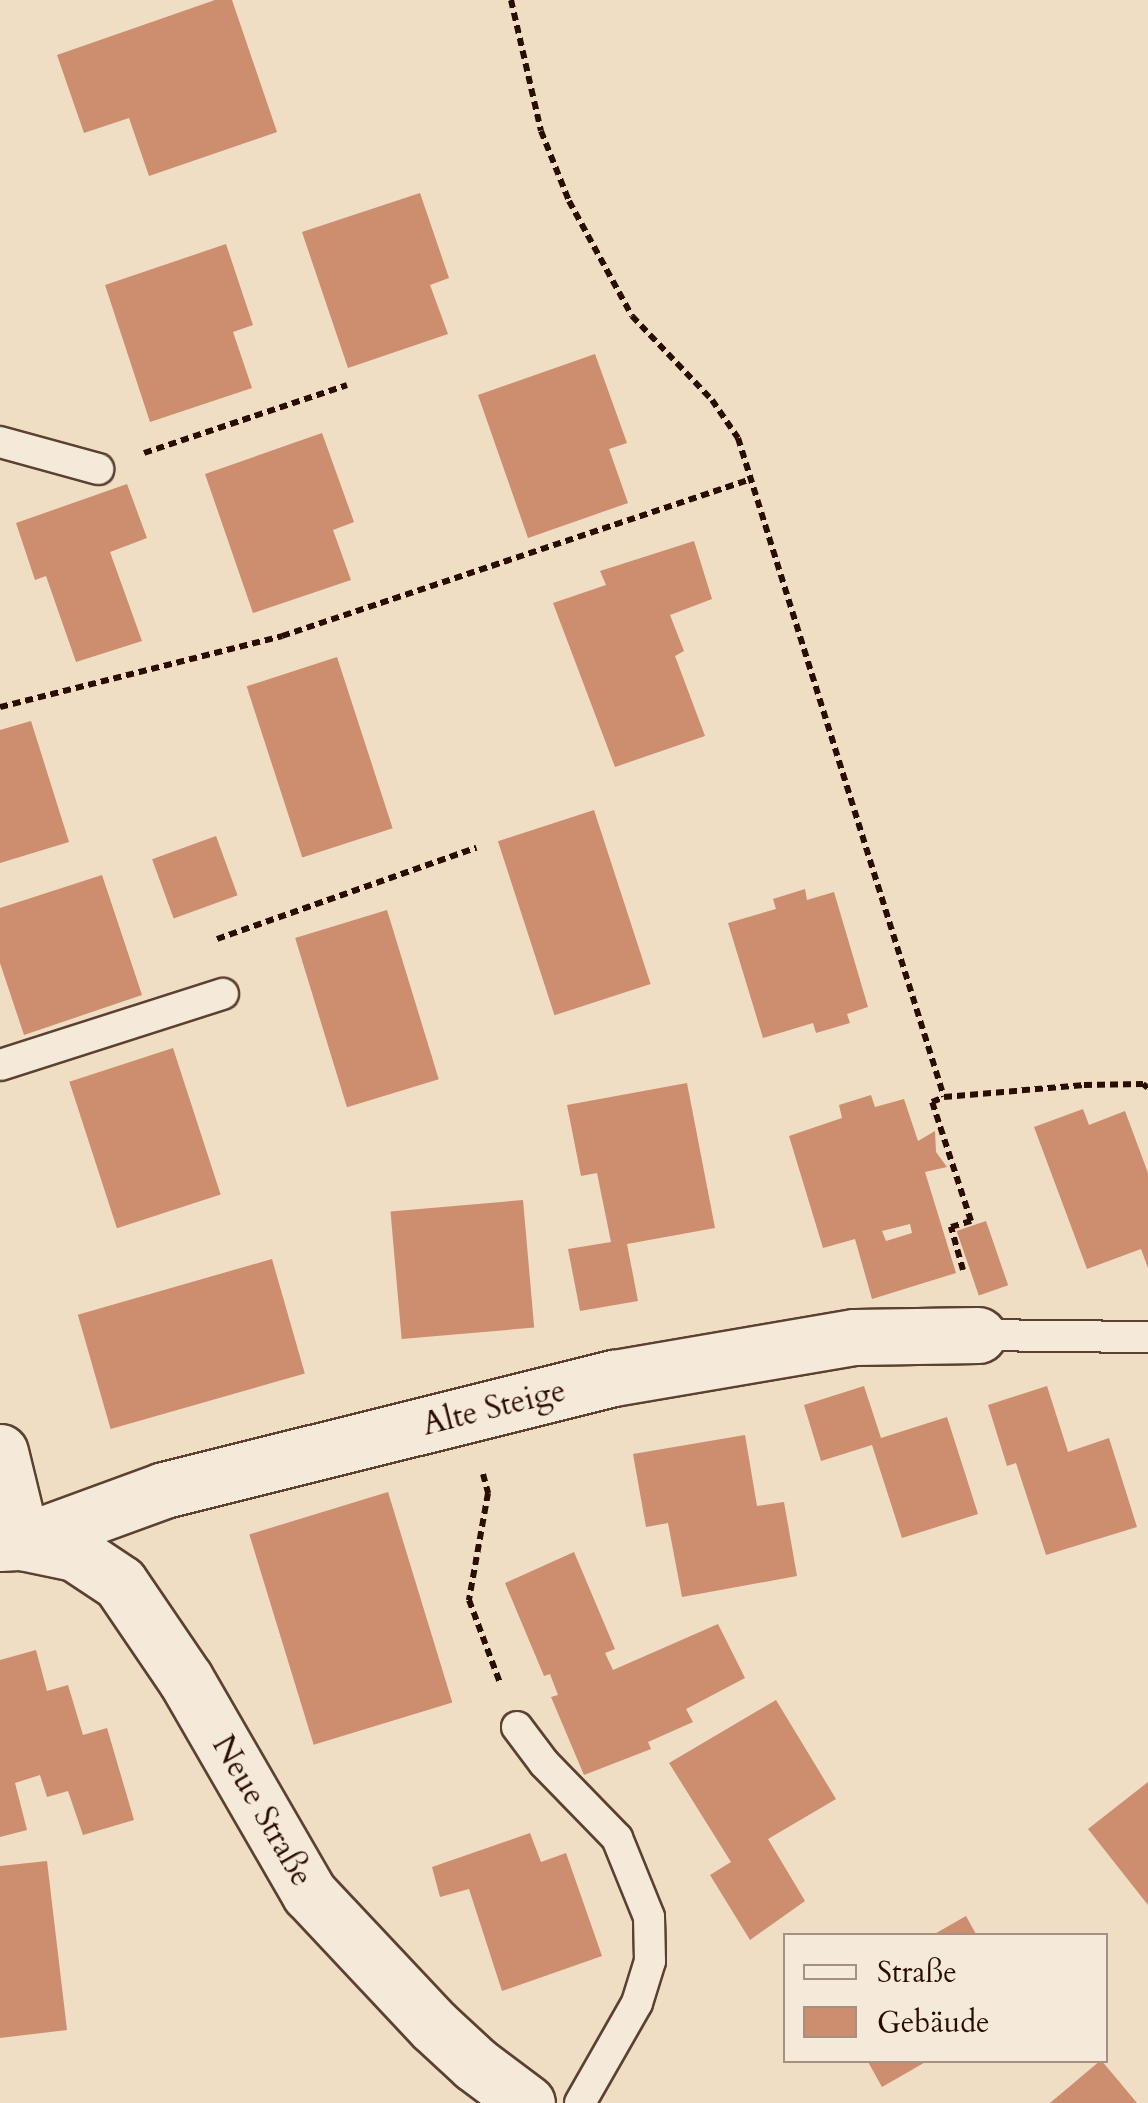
<!DOCTYPE html>
<meta charset="utf-8">
<style>
body{margin:0}
#map{position:relative;width:1148px;height:2103px;overflow:hidden;background:#efddc4;font-family:Cardo,serif}
div>[style]{position:absolute}
.building>*{inset:0;background:#cd8d6f;transform-origin:0 0}
.path>*{height:6px;margin-top:-3px;transform-origin:0;background:repeating-linear-gradient(90deg,#2b0d00 0 8px,transparent 0 13px)}
.roads{filter:drop-shadow(2px 0 #5c4131) drop-shadow(-2px 0 #5c4131) drop-shadow(0 2px #5c4131) drop-shadow(0 -2px #5c4131)}
.service>*{height:30px;margin:-15px;padding:0 15px;transform-origin:15px;border-radius:15px;background:#f5e9d9}
.minor>*{height:55px;margin:-27.5px;padding:0 27.5px;transform-origin:27.5px;border-radius:27.5px;background:#f5e9d9}
.tertiary>*{height:55px;margin:-27.5px;padding:0 27.5px;transform-origin:27.5px;border-radius:27.5px;background:#f5e9d9}
span{translate:-50% -50%;white-space:nowrap;text-align:center;line-height:1.15;-webkit-text-stroke:8px #f5e9d9;paint-order:stroke}
.street-label{font-size:32px;color:#2b0d00}
.legend{position:absolute;left:783px;top:1933px;width:325px;height:130px;box-sizing:border-box;background:#f5e9d9;border:2px solid #a49182;margin:0;padding:12px 18px;list-style:none;font-size:30px;color:#2b0d00}
.legend li{display:flex;align-items:center;gap:20px;height:50px}
.legend b{width:50px;border:2px solid #a49182}
</style>
<div id="map">
<div class="building">
<div style="clip-path:polygon(215px 0,232px 0,277px 132px,149px 176px,129px 118px,84px 133px,57px 55px)"></div>
<div style="clip-path:polygon(420px 193px,449px 278px,430px 285px,448px 334px,348px 368px,302px 232px)"></div>
<div style="clip-path:polygon(226px 244px,253px 325px,233px 332px,252px 388px,150px 422px,105px 285px)"></div>
<div style="clip-path:polygon(595px 354px,627px 443px,609px 449px,628px 503px,528px 538px,478px 395px)"></div>
<div style="clip-path:polygon(322px 433px,354px 522px,333px 530px,351px 580px,253px 613px,205px 474px)"></div>
<div style="clip-path:polygon(127px 484px,147px 538px,110px 552px,142px 641px,76px 662px,46px 576px,35px 580px,16px 523px)"></div>
<div style="clip-path:polygon(694px 541px,712px 599px,670px 615px,684px 651px,675px 656px,705px 736px,615px 767px,553px 603px,606px 585px,600px 571px)"></div>
<div style="left:337px;top:657px;width:180px;height:95px;rotate:72deg"></div>
<div style="clip-path:polygon(31px 721px,69px 842px,0 863px,0 730px)"></div>
<div style="left:594px;top:810px;width:183px;height:101px;rotate:72deg"></div>
<div style="left:216px;top:836px;width:63px;height:68px;rotate:70deg"></div>
<div style="clip-path:polygon(102px 875px,142px 995px,24px 1035px,0 963px,0 908px)"></div>
<div style="clip-path:polygon(805px 889px,807px 900px,834px 892px,868px 1007px,847px 1014px,850px 1023px,816px 1033px,813px 1023px,763px 1038px,728px 923px,776px 909px,773px 899px)"></div>
<div style="left:387px;top:910px;width:177px;height:96px;rotate:73deg"></div>
<div style="left:173px;top:1048px;width:154px;height:109px;rotate:72deg"></div>
<div style="clip-path:polygon(687px 1083px,715px 1228px,627px 1244px,638px 1301px,580px 1311px,568px 1249px,611px 1242px,597px 1173px,581px 1176px,567px 1105px)"></div>
<div style="clip-path:polygon(evenodd,871px 1095px,875px 1107px,904px 1099px,918px 1141px,935px 1131px,936px 1152px,947px 1167px,925px 1172px,956px 1273px,872px 1299px,855px 1239px,823px 1248px,789px 1136px,842px 1118px,839px 1105px,871px 1095px,910px 1224px,912px 1233px,886px 1241px,882px 1231px,910px 1224px)"></div>
<div style="clip-path:polygon(1083px 1109px,1089px 1125px,1125px 1111px,1148px 1173px,1148px 1268px,1141px 1249px,1087px 1269px,1034px 1127px)"></div>
<div style="left:523px;top:1200px;width:128px;height:133px;rotate:85deg"></div>
<div style="left:986px;top:1221px;width:68px;height:31px;rotate:71deg"></div>
<div style="left:272px;top:1259px;width:119px;height:202px;rotate:74deg"></div>
<div style="clip-path:polygon(864px 1386px,881px 1438px,947px 1417px,978px 1514px,902px 1538px,872px 1445px,821px 1461px,804px 1405px)"></div>
<div style="clip-path:polygon(1047px 1386px,1068px 1452px,1109px 1438px,1137px 1527px,1046px 1555px,1016px 1463px,1007px 1466px,988px 1405px)"></div>
<div style="clip-path:polygon(745px 1435px,757px 1506px,784px 1502px,797px 1576px,682px 1597px,668px 1523px,646px 1527px,633px 1454px)"></div>
<div style="left:388px;top:1492px;width:220px;height:145px;rotate:73deg"></div>
<div style="clip-path:polygon(574px 1552px,615px 1649px,605px 1653px,613px 1670px,718px 1624px,745px 1678px,686px 1709px,693px 1722px,648px 1742px,651px 1749px,584px 1775px,551px 1697px,558px 1695px,550px 1674px,544px 1676px,505px 1583px)"></div>
<div style="clip-path:polygon(36px 1650px,47px 1691px,68px 1685px,83px 1735px,107px 1728px,134px 1820px,83px 1835px,68px 1791px,47px 1797px,40px 1775px,15px 1783px,27px 1830px,0 1837px,0 1660px)"></div>
<div style="clip-path:polygon(776px 1700px,836px 1799px,768px 1839px,805px 1901px,750px 1940px,710px 1875px,731px 1862px,669px 1763px)"></div>
<div style="clip-path:polygon(1148px 1782px,1148px 1905px,1088px 1829px)"></div>
<div style="clip-path:polygon(530px 1833px,541px 1862px,566px 1853px,602px 1956px,502px 1991px,469px 1889px,440px 1897px,432px 1867px)"></div>
<div style="clip-path:polygon(47px 1861px,67px 2030px,0 2038px,0 1866px)"></div>
<div style="clip-path:polygon(966px 1916px,977px 1936px,931px 1936px)"></div>
<div style="clip-path:polygon(867px 2060px,929px 2060px,882px 2087px)"></div>
<div style="clip-path:polygon(1101px 2060px,1137px 2103px,1050px 2103px)"></div>
</div>
<div class="path">
<div style="left:511px;top:0;width:134px;rotate:77.1deg"></div>
<div style="left:541px;top:131px;width:75px;rotate:68.2deg"></div>
<div style="left:569px;top:201px;width:131px;rotate:61.3deg"></div>
<div style="left:632px;top:316px;width:116px;rotate:46.4deg"></div>
<div style="left:712px;top:400px;width:46px;rotate:55.6deg"></div>
<div style="left:738px;top:438px;width:690px;rotate:72.64deg"></div>
<div style="left:144px;top:453px;width:214px;rotate:-18.5deg"></div>
<div style="left:0;top:707px;width:291px;rotate:-14.1deg"></div>
<div style="left:282px;top:636px;width:496px;rotate:-18.5deg"></div>
<div style="left:217px;top:939px;width:275px;rotate:-19.4deg"></div>
<div style="left:963px;top:1270px;width:45px;rotate:-105.6deg"></div>
<div style="left:951px;top:1227px;width:21px;rotate:-17deg"></div>
<div style="left:971px;top:1221px;width:125px;rotate:-108.1deg"></div>
<div style="left:932px;top:1102px;width:13px;rotate:-23deg"></div>
<div style="left:944px;top:1097px;width:141px;rotate:-4.9deg"></div>
<div style="left:1084px;top:1085px;width:59px;rotate:-1deg"></div>
<div style="left:1143px;top:1084px;width:6px;rotate:39deg"></div>
<div style="left:483px;top:1474px;width:20px;rotate:75deg"></div>
<div style="left:488px;top:1493px;width:109px;rotate:100.1deg"></div>
<div style="left:469px;top:1600px;width:89px;rotate:69.5deg"></div>
</div>
<div class="roads">
<div class="service">
<div style="left:0;top:442px;width:102px;rotate:15.4deg"></div>
<div style="left:0;top:1065px;width:234px;rotate:-17.7deg"></div>
<div style="left:978px;top:1335px;width:170px;rotate:0.7deg"></div>
<div style="left:517px;top:1727px;width:45px;rotate:53.1deg"></div>
<div style="left:544px;top:1763px;width:105px;rotate:45.8deg"></div>
<div style="left:617px;top:1838px;width:85px;rotate:67.9deg"></div>
<div style="left:649px;top:1917px;width:44px;rotate:88.7deg"></div>
<div style="left:650px;top:1961px;width:44px;rotate:107.2deg"></div>
<div style="left:637px;top:2003px;width:115px;rotate:119.7deg"></div>
</div>
<div class="minor">
<div style="left:0;top:1452px;width:93px;rotate:76.3deg"></div>
<div style="left:22px;top:1542px;width:151px;rotate:-20.1deg"></div>
<div style="left:164px;top:1490px;width:464px;rotate:-14deg"></div>
<div style="left:614px;top:1378px;width:244px;rotate:-9.7deg"></div>
<div style="left:855px;top:1337px;width:123px;rotate:-0.9deg"></div>
</div>
<div class="tertiary">
<div style="left:0;top:1543px;width:22px;rotate:-3deg"></div>
<div style="left:22px;top:1542px;width:54px;rotate:11.7deg"></div>
<div style="left:75px;top:1553px;width:54px;rotate:33.7deg"></div>
<div style="left:120px;top:1583px;width:117px;rotate:55.8deg"></div>
<div style="left:186px;top:1680px;width:246px;rotate:60deg"></div>
<div style="left:309px;top:1893px;width:183px;rotate:46.8deg"></div>
<div style="left:434px;top:2026px;width:56px;rotate:42.8deg"></div>
<div style="left:475px;top:2064px;width:65px;rotate:36.9deg"></div>
</div>
</div>
<div class="street-label">
<span style="left:494px;top:1408px;rotate:-14deg">Alte Steige</span>
<span style="left:262px;top:1811px;rotate:60deg">Neue Straße</span>
</div>
<ul class="legend">
<li><b style="height:12px;background:#f5e9d9"></b>Straße</li>
<li><b style="height:28px;background:#cd8d6f"></b>Gebäude</li>
</ul>
</div>
